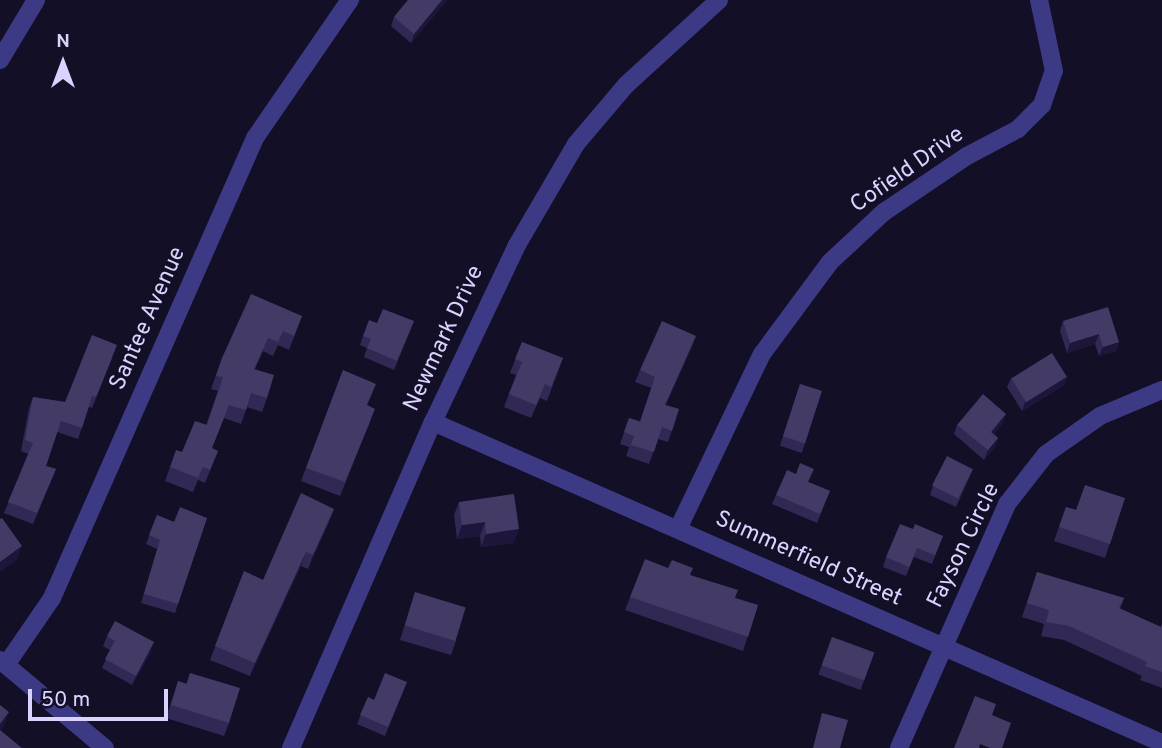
<!DOCTYPE html>
<style>
body{margin:0}
#map{position:relative;width:1162px;height:748px;overflow:hidden;background:#130f26;font-family:Overpass,sans-serif}
div>[style]{position:absolute}
.minor>*{height:18px;margin:-9px;padding:0 9px;transform-origin:9px;border-radius:9px;background:#3d3a85}
.tertiary>*{height:18px;margin:-9px;padding:0 9px;transform-origin:9px;border-radius:9px;background:#3d3a85}
.wall>*{inset:0;background:#312854;transform-origin:0 0}
.shaded-wall>*{inset:0;background:#1d163a}
.building>*{inset:0;background:#433a66;transform-origin:0 0}
span{translate:-50% -50%;white-space:nowrap;text-align:center;line-height:1.15;-webkit-text-stroke:5px #130f26;paint-order:stroke}
.street-label{font-size:23px;color:#d9d4ff}
.north{position:absolute;left:28px;top:28px;width:70px;height:70px;-webkit-text-stroke:5px #130f26;paint-order:stroke;rotate:0deg;font-size:19px;font-weight:700;line-height:28px;text-align:center;color:#d9d4ff}
.north::after{content:'';display:block;margin:auto;width:24px;height:32px;background:#d9d4ff;clip-path:polygon(50% 0,100% 100%,50% 72%,0 100%)}
.scale{position:absolute;left:28px;top:689px;width:140px;height:32px;box-sizing:border-box;border:4px solid #d9d4ff;border-top:0;padding-left:9px;font-size:21px;line-height:24px;white-space:nowrap;color:#d9d4ff;-webkit-text-stroke:5px #130f26;paint-order:stroke}
</style>
<div id="map">
<div class="minor">
<div style="left:0;top:60px;width:70px;rotate:-59deg"></div>
<div style="left:433px;top:422px;width:797px;rotate:23.77deg"></div>
<div style="left:678px;top:529px;width:194px;rotate:-64.4deg"></div>
<div style="left:762px;top:354px;width:114px;rotate:-53.5deg"></div>
<div style="left:830px;top:262px;width:74px;rotate:-42.8deg"></div>
<div style="left:884px;top:212px;width:100px;rotate:-34deg"></div>
<div style="left:967px;top:156px;width:58px;rotate:-27.9deg"></div>
<div style="left:1018px;top:129px;width:34px;rotate:-45deg"></div>
<div style="left:1042px;top:105px;width:36px;rotate:-71deg"></div>
<div style="left:1054px;top:71px;width:73px;rotate:-101.9deg"></div>
<div style="left:0;top:660px;width:137px;rotate:40deg"></div>
<div style="left:6px;top:665px;width:81px;rotate:-55.5deg"></div>
<div style="left:52px;top:598px;width:503px;rotate:-66.19deg"></div>
<div style="left:255px;top:138px;width:168px;rotate:-55.5deg"></div>
<div style="left:899px;top:748px;width:267px;rotate:-66.1deg"></div>
<div style="left:1007px;top:504px;width:63px;rotate:-52deg"></div>
<div style="left:1046px;top:454px;width:66px;rotate:-35.1deg"></div>
<div style="left:1100px;top:416px;width:67px;rotate:-22.8deg"></div>
</div>
<div class="tertiary">
<div style="left:291px;top:748px;width:356px;rotate:-66.5deg"></div>
<div style="left:433px;top:422px;width:196px;rotate:-64.6deg"></div>
<div style="left:517px;top:245px;width:117px;rotate:-59.7deg"></div>
<div style="left:576px;top:144px;width:77px;rotate:-49.7deg"></div>
<div style="left:626px;top:85px;width:126px;rotate:-42.4deg"></div>
</div>
<div class="wall">
<div style="clip-path:polygon(408px 0,447px 0,411px 43px,391px 26px,394px 17px)"></div>
<div style="clip-path:polygon(302px 316px,289px 350px,278px 345px,273px 356px,263px 351px,255px 369px,267px 398px,262px 412px,247px 407px,241px 424px,224px 418px,212px 448px,218px 451px,205px 483px,198px 480px,193px 492px,165px 481px,170px 467px,206px 425px,218px 391px,211px 389px,222px 358px)"></div>
<div style="clip-path:polygon(414px 321px,394px 370px,364px 357px,367px 348px,360px 345px,363px 336px,377px 323px)"></div>
<div style="clip-path:polygon(1063px 321px,1119px 342px,1116px 351px,1099px 356px,1095px 344px,1067px 353px,1060px 331px)"></div>
<div style="clip-path:polygon(696px 336px,666px 405px,679px 409px,668px 442px,658px 439px,649px 464px,626px 456px,629px 447px,620px 444px,629px 418px,640px 421px,651px 388px,635px 382px,640px 370px)"></div>
<div style="clip-path:polygon(522px 342px,563px 358px,547px 401px,540px 398px,531px 418px,504px 407px,516px 375px,510px 373px)"></div>
<div style="clip-path:polygon(113px 356px,92px 408px,89px 407px,78px 439px,57px 432px,46px 466px,56px 469px,33px 524px,4px 513px,28px 454px,21px 451px,29px 408px,33px 397px,65px 402px)"></div>
<div style="clip-path:polygon(343px 370px,367px 406px,370px 422px,340px 496px,301px 481px)"></div>
<div style="clip-path:polygon(1067px 377px,1063px 386px,1022px 411px,1007px 387px,1011px 378px)"></div>
<div style="left:800px;top:384px;width:23px;height:65px;rotate:18deg"></div>
<div style="clip-path:polygon(1003px 423px,994px 434px,998px 438px,995px 447px,984px 460px,954px 434px,957px 425px)"></div>
<div style="clip-path:polygon(973px 469px,956px 507px,930px 495px,933px 486px)"></div>
<div style="clip-path:polygon(809px 482px,830px 491px,817px 523px,772px 504px,776px 495px)"></div>
<div style="clip-path:polygon(1125px 498px,1105px 558px,1054px 541px,1066px 507px,1076px 510px)"></div>
<div style="clip-path:polygon(459px 502px,514px 543px,481px 547px,480px 536px,457px 539px,454px 515px)"></div>
<div style="clip-path:polygon(334px 509px,329px 522px,308px 569px,301px 566px,250px 676px,210px 660px,244px 571px,263px 580px)"></div>
<div style="clip-path:polygon(157px 515px,174px 522px,207px 518px,175px 613px,141px 603px,157px 549px,146px 544px)"></div>
<div style="clip-path:polygon(913px 529px,943px 536px,932px 564px,914px 557px,906px 576px,883px 567px,886px 557px)"></div>
<div style="clip-path:polygon(668px 568px,690px 575px,735px 598px,758px 605px,743px 651px,625px 610px,630px 597px)"></div>
<div style="clip-path:polygon(1037px 572px,1124px 598px,1120px 609px,1161px 627px,1162px 624px,1162px 688px,1140px 680px,1142px 676px,1064px 640px,1041px 636px,1044px 624px,1022px 617px)"></div>
<div style="clip-path:polygon(415px 592px,456px 641px,451px 655px,400px 640px)"></div>
<div style="clip-path:polygon(107px 636px,151px 652px,132px 685px,102px 668px,110px 650px,103px 646px)"></div>
<div style="left:832px;top:637px;width:45px;height:40px;rotate:20deg"></div>
<div style="clip-path:polygon(190px 673px,229px 723px,224px 736px,166px 718px,178px 681px,186px 684px)"></div>
<div style="clip-path:polygon(407px 682px,385px 736px,357px 724px,368px 697px,374px 700px)"></div>
</div>
<div class="shaded-wall">
<div style="clip-path:polygon(442px 0,447px 0,411px 43px,414px 34px)"></div>
<div style="clip-path:polygon(1099px 334px,1095px 344px,1067px 353px,1070px 343px)"></div>
<div style="clip-path:polygon(696px 336px,692px 348px,661px 417px,665px 405px)"></div>
<div style="clip-path:polygon(1119px 342px,1116px 351px,1099px 356px,1103px 347px)"></div>
<div style="clip-path:polygon(1067px 377px,1063px 386px,1022px 411px,1025px 402px)"></div>
<div style="clip-path:polygon(1006px 414px,1003px 423px,988px 441px,991px 432px)"></div>
<div style="clip-path:polygon(998px 438px,995px 447px,984px 460px,988px 450px)"></div>
<div style="clip-path:polygon(334px 509px,329px 522px,308px 569px,313px 555px)"></div>
<div style="clip-path:polygon(485px 522px,480px 536px,457px 539px,462px 525px)"></div>
<div style="clip-path:polygon(519px 529px,514px 543px,481px 547px,486px 534px)"></div>
<div style="clip-path:polygon(22px 546px,17px 560px,0 572px,0 562px)"></div>
<div style="clip-path:polygon(306px 552px,301px 566px,250px 676px,255px 663px)"></div>
<div style="clip-path:polygon(154px 642px,151px 652px,132px 685px,136px 676px)"></div>
<div style="clip-path:polygon(9px 712px,4px 726px,0 732px,0 724px)"></div>
</div>
<div class="building">
<div style="clip-path:polygon(408px 0,442px 0,414px 34px,394px 17px)"></div>
<div style="clip-path:polygon(251px 294px,302px 316px,294px 336px,283px 331px,278px 342px,268px 338px,254px 369px,274px 375px,267px 398px,251px 393px,246px 410px,229px 405px,212px 448px,218px 451px,210px 470px,203px 467px,198px 478px,170px 467px,176px 450px,182px 452px,195px 421px,207px 425px,223px 377px,216px 376px,222px 358px)"></div>
<div style="clip-path:polygon(1108px 307px,1119px 342px,1103px 347px,1099px 334px,1070px 343px,1063px 321px)"></div>
<div style="clip-path:polygon(383px 309px,414px 321px,397px 361px,367px 348px,371px 339px,363px 336px,369px 320px,377px 323px)"></div>
<div style="clip-path:polygon(662px 321px,696px 336px,665px 405px,679px 409px,672px 431px,662px 427px,654px 452px,631px 445px,634px 436px,624px 432px,629px 418px,640px 422px,655px 377px,640px 370px)"></div>
<div style="clip-path:polygon(92px 335px,117px 345px,96px 397px,92px 396px,82px 428px,61px 421px,46px 466px,56px 469px,37px 513px,8px 502px,33px 443px,25px 440px,33px 397px,65px 402px)"></div>
<div style="clip-path:polygon(522px 342px,563px 358px,551px 387px,545px 384px,536px 405px,509px 394px,522px 362px,515px 359px)"></div>
<div style="left:1052px;top:353px;width:28px;height:48px;rotate:58deg"></div>
<div style="clip-path:polygon(343px 370px,376px 384px,367px 405px,375px 409px,345px 482px,306px 468px)"></div>
<div style="left:800px;top:384px;width:23px;height:55px;rotate:18deg"></div>
<div style="clip-path:polygon(983px 394px,1006px 414px,991px 432px,998px 438px,988px 450px,957px 425px)"></div>
<div style="left:947px;top:456px;width:29px;height:33px;rotate:27deg"></div>
<div style="clip-path:polygon(800px 463px,814px 469px,808px 482px,830px 491px,820px 514px,776px 495px,787px 470px,796px 474px)"></div>
<div style="clip-path:polygon(1085px 485px,1125px 498px,1110px 544px,1059px 527px,1066px 507px,1076px 510px)"></div>
<div style="clip-path:polygon(301px 493px,334px 509px,313px 555px,306px 552px,255px 663px,215px 646px,244px 571px,263px 580px)"></div>
<div style="clip-path:polygon(514px 494px,519px 529px,486px 534px,485px 522px,462px 525px,459px 502px)"></div>
<div style="clip-path:polygon(180px 507px,207px 518px,178px 604px,144px 594px,160px 540px,149px 535px,157px 515px,174px 522px)"></div>
<div style="clip-path:polygon(2px 518px,22px 546px,0 562px,0 519px)"></div>
<div style="clip-path:polygon(900px 524px,913px 529px,915px 524px,943px 536px,935px 555px,917px 548px,909px 567px,886px 557px)"></div>
<div style="clip-path:polygon(645px 559px,668px 568px,672px 560px,693px 568px,690px 575px,738px 590px,735px 598px,758px 605px,748px 637px,630px 597px)"></div>
<div style="clip-path:polygon(1037px 572px,1124px 598px,1119px 608px,1161px 627px,1162px 624px,1162px 672px,1145px 666px,1147px 662px,1069px 626px,1046px 622px,1049px 610px,1027px 603px)"></div>
<div style="left:415px;top:592px;width:53px;height:35px;rotate:17deg"></div>
<div style="clip-path:polygon(115px 621px,154px 642px,136px 676px,105px 659px,115px 641px,107px 636px)"></div>
<div style="left:832px;top:637px;width:45px;height:30px;rotate:20deg"></div>
<div style="clip-path:polygon(190px 673px,240px 688px,229px 723px,171px 705px,178px 681px,187px 684px)"></div>
<div style="clip-path:polygon(385px 673px,407px 682px,388px 727px,360px 715px,368px 697px,374px 700px)"></div>
<div style="clip-path:polygon(975px 696px,996px 704px,992px 715px,1011px 723px,1002px 748px,990px 748px,980px 744px,979px 748px,954px 748px)"></div>
<div style="clip-path:polygon(0 705px,9px 712px,0 724px)"></div>
<div style="clip-path:polygon(822px 713px,848px 720px,840px 748px,813px 748px)"></div>
<div style="clip-path:polygon(0 730px,22px 748px,0 748px)"></div>
</div>
<div class="street-label">
<span style="left:908px;top:171px;rotate:-35deg">Cofield Drive</span>
<span style="left:149px;top:319px;rotate:-66deg">Santee Avenue</span>
<span style="left:445px;top:339px;rotate:-65deg">Newmark Drive</span>
<span style="left:965px;top:546px;rotate:-64deg">Fayson Circle</span>
<span style="left:808px;top:560px;rotate:24deg">Summerfield Street</span>
</div>
<div class="north">N</div>
<div class="scale">50 m</div>
</div>
